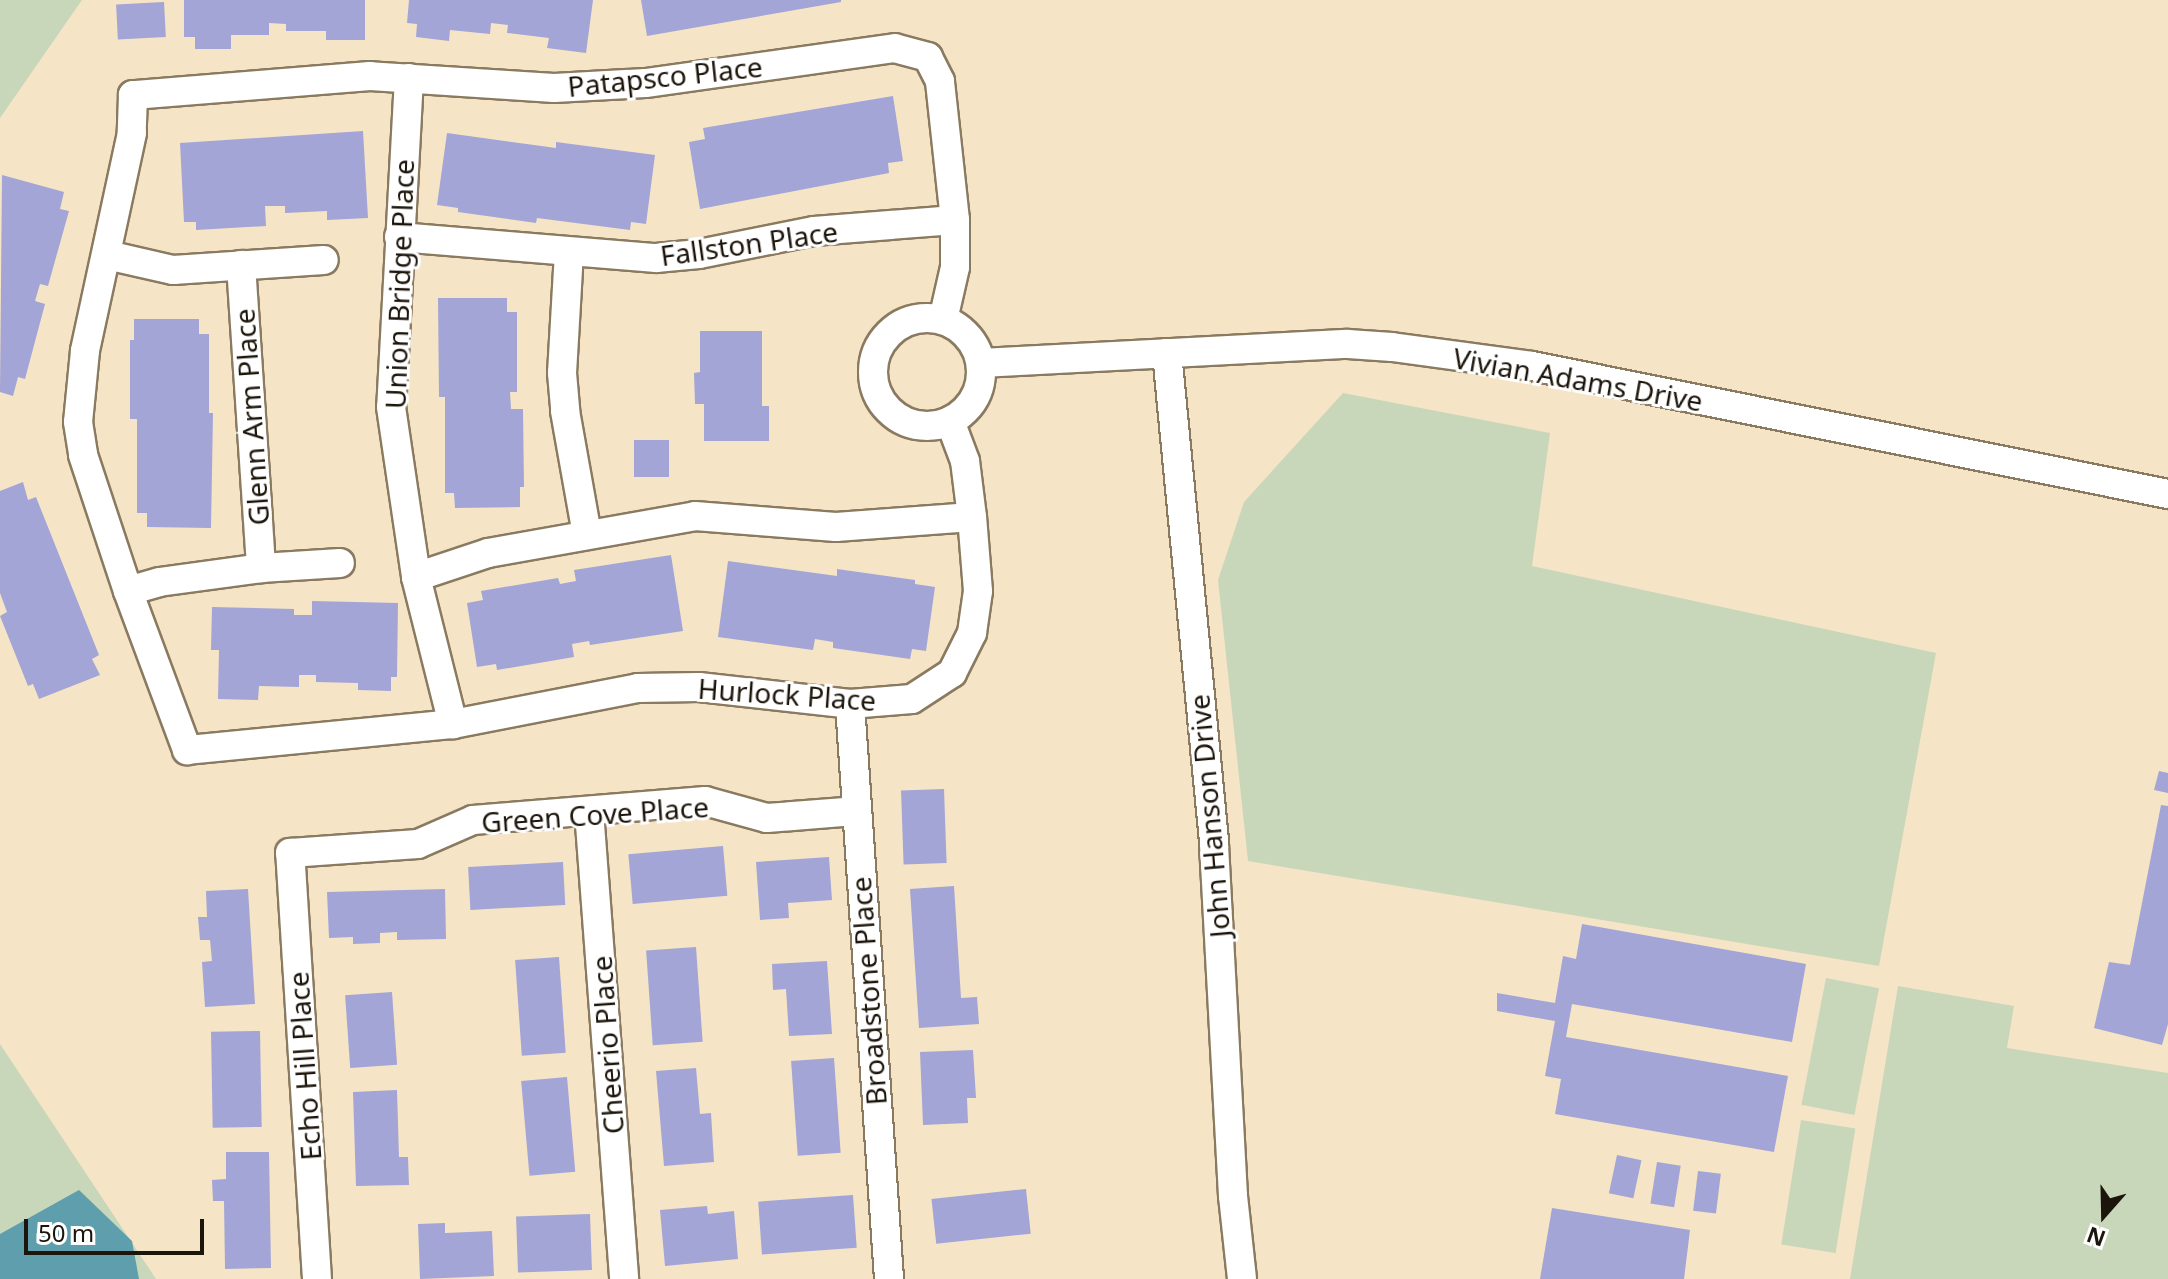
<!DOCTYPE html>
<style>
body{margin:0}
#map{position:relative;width:2168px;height:1279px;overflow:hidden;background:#f6e4c7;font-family:"Noto Sans",sans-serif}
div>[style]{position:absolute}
.green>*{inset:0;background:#c8d7b9;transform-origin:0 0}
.water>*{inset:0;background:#5e9ead}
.building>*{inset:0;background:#a2a5d5;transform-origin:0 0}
.roads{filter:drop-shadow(2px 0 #897a60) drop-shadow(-2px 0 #897a60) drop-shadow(0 2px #897a60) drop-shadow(0 -2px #897a60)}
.minor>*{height:28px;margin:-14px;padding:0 14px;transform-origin:14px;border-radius:14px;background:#fff}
.minor>.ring{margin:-14px;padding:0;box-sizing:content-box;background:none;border:28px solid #fff;border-radius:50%}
span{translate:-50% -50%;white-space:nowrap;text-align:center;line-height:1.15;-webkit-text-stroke:6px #fff;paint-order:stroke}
.street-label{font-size:28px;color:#1c150b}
.north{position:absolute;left:2064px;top:1175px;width:80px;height:80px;-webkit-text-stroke:6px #fff;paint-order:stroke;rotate:200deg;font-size:22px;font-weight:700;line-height:32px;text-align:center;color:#1c150b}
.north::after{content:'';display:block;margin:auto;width:28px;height:36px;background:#1c150b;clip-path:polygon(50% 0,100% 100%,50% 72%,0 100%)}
.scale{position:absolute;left:24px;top:1219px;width:180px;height:36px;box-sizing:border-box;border:4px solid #1c150b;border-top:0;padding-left:10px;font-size:24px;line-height:28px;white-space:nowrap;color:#1c150b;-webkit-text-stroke:6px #fff;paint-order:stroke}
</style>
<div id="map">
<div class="green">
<div style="clip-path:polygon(0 0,82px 0,0 118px)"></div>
<div style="clip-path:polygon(1343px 393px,1550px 433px,1532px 566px,1936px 653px,1879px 966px,1248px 861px,1218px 580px,1244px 502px)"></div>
<div style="left:1826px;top:978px;width:54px;height:129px;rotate:11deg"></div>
<div style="clip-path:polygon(1898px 986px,2014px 1006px,2007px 1048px,2168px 1073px,2168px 1279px,1850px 1279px)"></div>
<div style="clip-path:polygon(0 1044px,156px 1279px,0 1279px)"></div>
<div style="left:1801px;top:1120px;width:55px;height:126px;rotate:9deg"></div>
</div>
<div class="water">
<div style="clip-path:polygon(79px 1190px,132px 1241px,139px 1279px,0 1279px,0 1234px)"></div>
</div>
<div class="building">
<div style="clip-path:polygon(184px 0,365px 0,365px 40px,326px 40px,326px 31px,286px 31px,286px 24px,269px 23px,269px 35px,231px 35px,231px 49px,195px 49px,195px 37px,184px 37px)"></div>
<div style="clip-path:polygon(409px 0,593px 0,586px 53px,547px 48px,549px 38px,507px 33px,508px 25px,491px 23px,490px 34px,450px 30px,449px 41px,416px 37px,417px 24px,407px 23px)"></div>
<div style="clip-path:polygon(641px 0,841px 0,841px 2px,647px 36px)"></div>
<div style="left:164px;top:2px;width:35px;height:48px;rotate:87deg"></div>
<div style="clip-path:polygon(893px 96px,903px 161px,888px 163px,889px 173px,700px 209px,689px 142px,705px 139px,703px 128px)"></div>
<div style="clip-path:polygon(363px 131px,368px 218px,327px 220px,327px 211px,285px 213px,285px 206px,265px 206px,266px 226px,196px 230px,196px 222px,184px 222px,180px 143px)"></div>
<div style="clip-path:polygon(447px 133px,556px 148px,556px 142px,655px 155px,646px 224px,631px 222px,630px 230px,537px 218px,536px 223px,458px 212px,458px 208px,437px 205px)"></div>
<div style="clip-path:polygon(2px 175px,64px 192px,60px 209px,69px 211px,48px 286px,40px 284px,35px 301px,45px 304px,25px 379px,18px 377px,13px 396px,0 392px)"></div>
<div style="clip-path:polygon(438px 298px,507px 298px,507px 312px,517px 312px,517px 392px,510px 392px,511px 409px,523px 409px,524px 487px,520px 487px,520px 507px,455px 508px,454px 493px,445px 493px,445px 397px,439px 397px)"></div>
<div style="clip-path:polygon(134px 319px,199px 319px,199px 334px,209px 334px,209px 413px,213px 413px,211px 528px,147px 527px,147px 513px,137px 513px,137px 419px,130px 419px,130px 340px,134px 340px)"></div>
<div style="clip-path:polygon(700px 331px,762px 331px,762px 406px,769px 406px,769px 441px,704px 441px,704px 404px,695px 404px,694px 373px,700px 372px)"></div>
<div style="left:634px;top:440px;width:35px;height:37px"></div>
<div style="clip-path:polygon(23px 482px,28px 500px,36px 497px,99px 655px,92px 659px,100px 675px,39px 699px,33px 684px,28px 686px,0 616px,7px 612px,0 593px,0 491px)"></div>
<div style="clip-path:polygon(671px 555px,683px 631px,590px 645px,589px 641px,572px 644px,574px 657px,497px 670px,496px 664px,477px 667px,467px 603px,483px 600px,481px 591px,558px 578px,560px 584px,576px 581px,574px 570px)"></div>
<div style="clip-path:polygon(728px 561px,837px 576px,837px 569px,915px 580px,915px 584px,935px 587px,926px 651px,912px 649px,910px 659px,833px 648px,833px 642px,815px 639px,813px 650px,718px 637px)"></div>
<div style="clip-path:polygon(312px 601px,398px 603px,397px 677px,391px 677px,391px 691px,358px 690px,358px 683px,316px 682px,316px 675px,299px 675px,299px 687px,259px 686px,258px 700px,218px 699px,219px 650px,211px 650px,212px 607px,294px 609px,294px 615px,312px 615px)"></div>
<div style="clip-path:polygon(2159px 771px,2168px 773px,2168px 793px,2154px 790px)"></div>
<div style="left:944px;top:789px;width:74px;height:43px;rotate:88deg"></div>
<div style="clip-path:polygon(2161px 805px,2168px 806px,2168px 1024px,2162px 1045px,2094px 1028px,2109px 962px,2130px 965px)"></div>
<div style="left:723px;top:846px;width:50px;height:95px;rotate:85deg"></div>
<div style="clip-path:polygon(829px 857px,832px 900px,788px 903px,789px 918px,760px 920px,756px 862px)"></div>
<div style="left:563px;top:862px;width:43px;height:95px;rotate:87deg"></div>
<div style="clip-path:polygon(954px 886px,961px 998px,977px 997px,979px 1024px,919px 1028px,910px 889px)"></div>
<div style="clip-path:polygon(248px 889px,255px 1004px,205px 1007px,202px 962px,212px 961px,210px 940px,200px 940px,198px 917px,207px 917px,206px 891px)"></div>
<div style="clip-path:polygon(445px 889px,446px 939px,397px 940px,397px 932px,380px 933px,380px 943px,353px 944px,353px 937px,329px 938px,327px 892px)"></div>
<div style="clip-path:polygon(1582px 924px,1806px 964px,1792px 1042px,1572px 1004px,1566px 1037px,1788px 1076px,1774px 1152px,1555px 1114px,1561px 1079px,1545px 1076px,1555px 1021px,1497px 1011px,1497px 993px,1555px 1003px,1563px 956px,1576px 959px)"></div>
<div style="left:696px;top:947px;width:95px;height:50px;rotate:86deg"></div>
<div style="left:559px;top:957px;width:96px;height:44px;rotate:86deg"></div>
<div style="clip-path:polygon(827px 961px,832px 1034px,789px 1036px,786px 989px,773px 990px,772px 964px)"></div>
<div style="left:392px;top:992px;width:73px;height:47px;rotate:86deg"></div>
<div style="left:260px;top:1031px;width:96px;height:49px;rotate:89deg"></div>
<div style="clip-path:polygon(973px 1050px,976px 1098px,967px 1098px,968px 1123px,923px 1125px,920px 1052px)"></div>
<div style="left:834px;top:1058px;width:95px;height:43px;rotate:86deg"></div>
<div style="clip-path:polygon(696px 1068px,700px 1114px,711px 1113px,714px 1162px,664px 1166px,656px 1071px)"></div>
<div style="left:567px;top:1077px;width:95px;height:46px;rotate:85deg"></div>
<div style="clip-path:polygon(397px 1090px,399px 1157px,408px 1157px,409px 1185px,356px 1186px,353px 1092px)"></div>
<div style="clip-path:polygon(226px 1152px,269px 1152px,271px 1268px,225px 1269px,224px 1201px,213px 1201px,212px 1180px,226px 1179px)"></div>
<div style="left:1617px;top:1155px;width:25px;height:39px;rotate:12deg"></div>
<div style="left:1657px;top:1162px;width:24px;height:42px;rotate:9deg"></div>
<div style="left:1698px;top:1171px;width:23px;height:40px;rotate:7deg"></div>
<div style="left:1026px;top:1189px;width:45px;height:95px;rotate:84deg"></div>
<div style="left:853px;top:1195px;width:53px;height:95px;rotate:86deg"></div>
<div style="clip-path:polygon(707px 1206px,708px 1214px,734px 1211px,738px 1259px,665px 1266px,660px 1210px)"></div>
<div style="clip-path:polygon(1552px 1208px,1690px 1230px,1684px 1279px,1540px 1279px)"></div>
<div style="left:590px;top:1214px;width:56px;height:74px;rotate:88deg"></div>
<div style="clip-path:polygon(445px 1223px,445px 1233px,492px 1231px,494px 1276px,420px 1279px,418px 1224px)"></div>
</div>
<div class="roads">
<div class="minor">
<div style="left:409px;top:78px;width:329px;rotate:93.1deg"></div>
<div style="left:391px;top:407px;width:172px;rotate:81.6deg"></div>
<div style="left:416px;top:577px;width:152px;rotate:75.9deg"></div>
<div style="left:399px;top:237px;width:258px;rotate:4.7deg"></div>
<div style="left:656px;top:258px;width:43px;rotate:-5.3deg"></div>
<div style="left:699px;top:254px;width:117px;rotate:-11.3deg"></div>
<div style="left:814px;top:231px;width:141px;rotate:-4.5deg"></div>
<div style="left:569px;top:252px;width:121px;rotate:93.3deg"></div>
<div style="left:562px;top:373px;width:38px;rotate:85deg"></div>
<div style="left:565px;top:411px;width:125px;rotate:79.9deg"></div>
<div style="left:107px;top:255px;width:68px;rotate:12.8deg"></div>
<div style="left:173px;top:270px;width:151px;rotate:-3.8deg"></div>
<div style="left:241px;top:265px;width:304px;rotate:86.2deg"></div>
<div class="ring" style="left:873px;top:318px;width:80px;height:80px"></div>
<div style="left:943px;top:320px;width:54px;rotate:-77.2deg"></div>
<div style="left:955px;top:267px;width:47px;rotate:-90deg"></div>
<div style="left:955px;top:220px;width:140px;rotate:-96.2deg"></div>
<div style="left:940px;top:81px;width:27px;rotate:-117deg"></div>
<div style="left:928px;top:57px;width:34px;rotate:-165deg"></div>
<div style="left:895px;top:48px;width:252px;rotate:172deg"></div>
<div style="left:645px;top:83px;width:91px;rotate:176.9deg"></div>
<div style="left:554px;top:88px;width:184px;rotate:-176.3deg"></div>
<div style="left:370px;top:76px;width:238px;rotate:175.4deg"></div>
<div style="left:133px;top:95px;width:38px;rotate:92deg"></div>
<div style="left:132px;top:133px;width:223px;rotate:102.2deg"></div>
<div style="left:85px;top:351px;width:71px;rotate:95.6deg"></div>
<div style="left:78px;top:422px;width:33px;rotate:81deg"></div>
<div style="left:83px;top:455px;width:143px;rotate:71.7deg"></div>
<div style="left:128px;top:591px;width:170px;rotate:69.6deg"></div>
<div style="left:187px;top:750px;width:267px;rotate:-5.6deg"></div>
<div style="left:453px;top:724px;width:188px;rotate:-11deg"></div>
<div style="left:638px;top:688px;width:61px;rotate:-0.9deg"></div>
<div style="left:699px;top:687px;width:152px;rotate:6.4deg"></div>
<div style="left:850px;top:704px;width:62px;rotate:-4.6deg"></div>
<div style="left:912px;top:699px;width:48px;rotate:-33deg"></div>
<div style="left:952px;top:673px;width:45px;rotate:-63.4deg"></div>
<div style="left:972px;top:633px;width:42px;rotate:-81.9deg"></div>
<div style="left:978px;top:591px;width:74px;rotate:-94.6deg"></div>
<div style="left:972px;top:517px;width:56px;rotate:-97.1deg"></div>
<div style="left:965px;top:461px;width:43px;rotate:-110.6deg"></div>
<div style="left:1167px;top:353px;width:494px;rotate:84.5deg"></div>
<div style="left:1214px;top:845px;width:352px;rotate:86.9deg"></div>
<div style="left:1233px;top:1196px;width:83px;rotate:83.8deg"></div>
<div style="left:981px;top:363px;width:367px;rotate:-3deg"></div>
<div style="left:1348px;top:344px;width:44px;rotate:3.9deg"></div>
<div style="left:1392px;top:347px;width:141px;rotate:7.7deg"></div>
<div style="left:1532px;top:366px;width:649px;rotate:11.38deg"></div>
<div style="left:416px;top:577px;width:76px;rotate:-18.4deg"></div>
<div style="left:488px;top:553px;width:210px;rotate:-10.1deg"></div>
<div style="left:695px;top:516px;width:141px;rotate:4.5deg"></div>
<div style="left:836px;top:527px;width:136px;rotate:-4.2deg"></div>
<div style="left:128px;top:591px;width:32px;rotate:-16deg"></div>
<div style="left:159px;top:582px;width:103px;rotate:-7.8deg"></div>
<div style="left:261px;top:568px;width:79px;rotate:-3.6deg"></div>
<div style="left:850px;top:704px;width:576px;rotate:86.12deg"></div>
<div style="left:589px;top:811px;width:469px;rotate:85.7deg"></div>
<div style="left:317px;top:1279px;width:427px;rotate:-93.6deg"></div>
<div style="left:290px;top:853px;width:128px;rotate:-4deg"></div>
<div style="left:418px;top:844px;width:60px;rotate:-23.6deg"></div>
<div style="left:473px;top:820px;width:233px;rotate:-4.7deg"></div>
<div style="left:705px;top:801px;width:64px;rotate:15.3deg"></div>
<div style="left:767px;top:818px;width:88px;rotate:-4.5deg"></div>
</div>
</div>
<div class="street-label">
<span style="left:665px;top:76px;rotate:-6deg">Patapsco Place</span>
<span style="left:749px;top:243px;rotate:-8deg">Fallston Place</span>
<span style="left:399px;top:284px;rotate:-88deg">Union Bridge Place</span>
<span style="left:1578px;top:379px;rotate:10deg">Vivian Adams Drive</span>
<span style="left:251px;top:417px;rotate:-94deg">Glenn Arm Place</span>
<span style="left:787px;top:694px;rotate:4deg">Hurlock Place</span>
<span style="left:595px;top:814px;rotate:-4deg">Green Cove Place</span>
<span style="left:1209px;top:816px;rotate:-95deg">John Hanson Drive</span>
<span style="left:868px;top:991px;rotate:-94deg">Broadstone Place</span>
<span style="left:607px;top:1045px;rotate:-94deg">Cheerio Place</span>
<span style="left:304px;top:1066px;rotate:-94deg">Echo Hill Place</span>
</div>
<div class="north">N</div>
<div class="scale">50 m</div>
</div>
